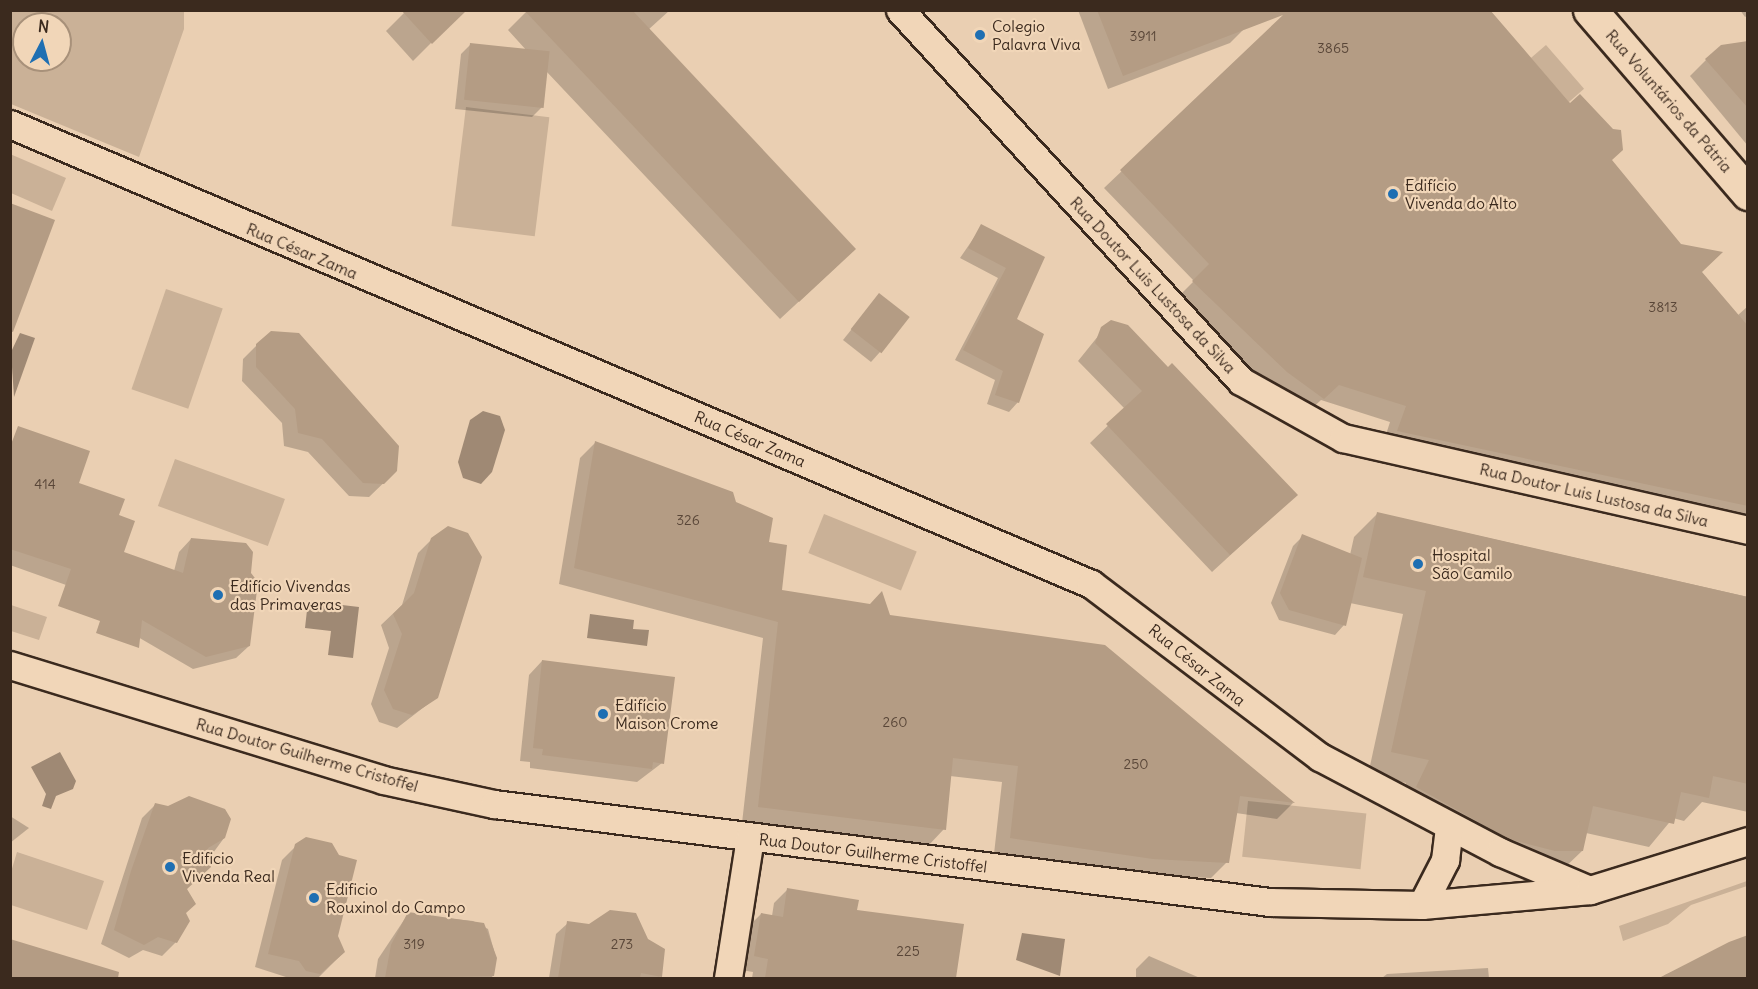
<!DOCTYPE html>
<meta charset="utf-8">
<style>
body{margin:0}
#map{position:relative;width:1758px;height:989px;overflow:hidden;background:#eacfb2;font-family:Delius,sans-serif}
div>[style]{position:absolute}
.green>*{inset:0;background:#cab197;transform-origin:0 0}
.water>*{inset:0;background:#9f8974}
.shadow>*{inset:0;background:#0003}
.building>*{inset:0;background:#b49c84;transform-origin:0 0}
.roads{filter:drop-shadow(2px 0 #3b2a1e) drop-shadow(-2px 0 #3b2a1e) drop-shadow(0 2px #3b2a1e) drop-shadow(0 -2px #3b2a1e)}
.street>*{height:27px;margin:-13.5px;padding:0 13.5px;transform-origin:13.5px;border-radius:13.5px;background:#f1d6b8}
.primary>*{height:33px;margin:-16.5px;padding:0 16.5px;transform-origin:16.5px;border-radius:16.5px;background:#f1d6b8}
.dots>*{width:16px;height:16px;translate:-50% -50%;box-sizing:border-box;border:3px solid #f1d6b8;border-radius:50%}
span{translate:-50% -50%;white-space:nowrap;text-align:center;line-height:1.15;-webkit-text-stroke:4.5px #f1d6b8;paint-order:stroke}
.number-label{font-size:14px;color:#594638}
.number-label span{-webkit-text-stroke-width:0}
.poi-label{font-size:16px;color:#3b2a1e}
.left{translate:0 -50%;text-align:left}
.street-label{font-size:16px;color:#3b2a1e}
.frame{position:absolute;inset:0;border:12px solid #3b2a1e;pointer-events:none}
.north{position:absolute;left:12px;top:12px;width:60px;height:60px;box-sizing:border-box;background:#f1d6b8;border:2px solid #a8917a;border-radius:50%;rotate:6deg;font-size:16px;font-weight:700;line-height:24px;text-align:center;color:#3b2a1e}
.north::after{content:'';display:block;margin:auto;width:21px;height:27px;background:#1f6fb2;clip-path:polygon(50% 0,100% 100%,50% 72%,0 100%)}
</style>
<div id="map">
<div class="green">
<div style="clip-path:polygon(evenodd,10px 11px,184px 11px,184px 29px,139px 157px,11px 104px,10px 11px,24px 24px,60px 24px,60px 60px,24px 60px,24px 24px)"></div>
<div style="left:1546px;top:45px;width:58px;height:20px;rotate:49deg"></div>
<div style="left:466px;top:107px;width:84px;height:120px;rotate:7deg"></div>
<div style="clip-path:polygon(10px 154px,66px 178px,52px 211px,11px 193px)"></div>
<div style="left:166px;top:289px;width:60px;height:106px;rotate:19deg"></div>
<div style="left:175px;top:459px;width:117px;height:50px;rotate:20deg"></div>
<div style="left:824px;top:514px;width:100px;height:42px;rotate:22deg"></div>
<div style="clip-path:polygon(11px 605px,47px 617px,39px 640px,11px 631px)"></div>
<div style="left:1248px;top:801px;width:119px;height:56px;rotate:6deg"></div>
<div style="clip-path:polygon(17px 852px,104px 881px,87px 930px,11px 905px,11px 872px)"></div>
<div style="clip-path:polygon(1747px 881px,1747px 886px,1691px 905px,1668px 924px,1623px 941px,1619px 926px)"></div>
</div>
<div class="water">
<div style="clip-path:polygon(20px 333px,35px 338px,14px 397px,11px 352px)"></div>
<div style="clip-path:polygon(483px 411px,500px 416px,505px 430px,492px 472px,481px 484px,463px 478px,458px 462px,470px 420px)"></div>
<div style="clip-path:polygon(308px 601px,359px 607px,353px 658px,328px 655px,331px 631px,305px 628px)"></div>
<div style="clip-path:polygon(590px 614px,634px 620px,633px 629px,649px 630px,647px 646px,587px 638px)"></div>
<div style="clip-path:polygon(60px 752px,76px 781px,73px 789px,56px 796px,51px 809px,42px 806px,46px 794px,31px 767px)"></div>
<div style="clip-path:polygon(1022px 933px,1065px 939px,1060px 976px,1016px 960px)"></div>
</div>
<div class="shadow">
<div style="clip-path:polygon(407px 10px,458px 16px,413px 61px,386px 31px)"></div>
<div style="clip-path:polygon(528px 10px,670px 10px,648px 30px,836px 267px,780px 319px,546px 71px,542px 107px,532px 117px,455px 109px,461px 54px,470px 45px,527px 51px,508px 30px)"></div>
<div style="clip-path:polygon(1078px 10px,1236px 10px,1244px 29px,1230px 43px,1108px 89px)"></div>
<div style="clip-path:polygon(1291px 10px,1611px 160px,1737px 316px,1748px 306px,1748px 527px,1382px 447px,1390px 422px,1321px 400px,1306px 414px,1253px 375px,1177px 298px,1194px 281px,1104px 188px)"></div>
<div style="clip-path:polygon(1740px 10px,1748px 10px,1748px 15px,1745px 17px)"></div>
<div style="clip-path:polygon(1748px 42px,1748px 146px,1690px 76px,1706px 60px)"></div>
<div style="clip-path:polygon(982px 226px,1043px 257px,1015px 320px,1018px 402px,1009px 412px,987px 404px,995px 380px,955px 360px,998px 278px,960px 258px)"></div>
<div style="clip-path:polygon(879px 295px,880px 352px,871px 362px,843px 340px)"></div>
<div style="clip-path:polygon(1107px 325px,1296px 495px,1212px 572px,1090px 443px,1125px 409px,1078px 361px)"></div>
<div style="clip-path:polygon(257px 345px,396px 471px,369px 497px,349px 496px,308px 452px,284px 446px,282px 423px,242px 381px,243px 359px)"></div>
<div style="clip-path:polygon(596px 442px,735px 503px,768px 543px,780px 591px,889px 617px,1104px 647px,1293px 803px,1277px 819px,1236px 813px,1227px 862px,1211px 878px,1136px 875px,994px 854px,1002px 782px,950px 776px,944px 829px,928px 846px,742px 823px,763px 638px,559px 584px,580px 458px)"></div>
<div style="clip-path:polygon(10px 447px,77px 484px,117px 516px,122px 553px,174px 571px,179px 552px,191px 539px,249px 646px,236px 658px,193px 669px,131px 633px,139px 611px,10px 565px)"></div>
<div style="clip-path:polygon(1378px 513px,1748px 597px,1748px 812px,1702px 802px,1684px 821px,1673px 818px,1649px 847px,1586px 833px,1582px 851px,1558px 874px,1531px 875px,1483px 861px,1393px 811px,1406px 783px,1368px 775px,1403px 614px,1350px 603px,1344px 625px,1335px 635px,1279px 620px,1271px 603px,1293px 546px,1303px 536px,1350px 555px,1354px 537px)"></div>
<div style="clip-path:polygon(432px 539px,437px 697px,397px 728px,379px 722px,371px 704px,389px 648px,381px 625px,402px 605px,418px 553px)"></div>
<div style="clip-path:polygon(542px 661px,662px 763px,637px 782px,530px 768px,530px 762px,520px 761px,529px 675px)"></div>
<div style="clip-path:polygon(156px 804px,224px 838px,186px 890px,176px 942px,162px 956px,143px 950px,129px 958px,101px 944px,142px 818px)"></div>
<div style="clip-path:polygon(10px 816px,29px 828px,10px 843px)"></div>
<div style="clip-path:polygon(296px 846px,344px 952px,318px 978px,289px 978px,255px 967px,282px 860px)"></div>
<div style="clip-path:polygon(788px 889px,856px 911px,962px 926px,954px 978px,752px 978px,753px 972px,741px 970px,747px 928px,761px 914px,772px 916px,774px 903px)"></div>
<div style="clip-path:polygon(408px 914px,473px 921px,488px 929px,496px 958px,492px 978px,375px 978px,378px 959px)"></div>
<div style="clip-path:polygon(568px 923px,661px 977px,549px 978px,556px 934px)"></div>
<div style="clip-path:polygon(1748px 937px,1748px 978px,1661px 978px,1665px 975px)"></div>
<div style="clip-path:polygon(10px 940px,91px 965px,87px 978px,10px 978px)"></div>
<div style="clip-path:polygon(1149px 956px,1200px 978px,1136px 978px,1136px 969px)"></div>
<div style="clip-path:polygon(1488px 968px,1489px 978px,1382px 978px,1387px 974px)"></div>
</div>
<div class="building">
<div style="clip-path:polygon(401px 10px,467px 10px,432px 44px)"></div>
<div style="clip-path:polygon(524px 10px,632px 10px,856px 249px,799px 302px)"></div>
<div style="clip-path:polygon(1097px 10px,1490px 10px,1570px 103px,1580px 94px,1613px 129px,1621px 130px,1623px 150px,1612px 160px,1681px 244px,1723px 252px,1702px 272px,1748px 326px,1748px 506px,1397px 431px,1406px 406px,1339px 385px,1324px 399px,1287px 372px,1192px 281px,1209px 264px,1120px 170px,1283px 15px,1123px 76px)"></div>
<div style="clip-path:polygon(1748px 41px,1748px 108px,1705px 59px,1721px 45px)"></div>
<div style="left:470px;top:43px;width:80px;height:57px;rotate:6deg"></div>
<div style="clip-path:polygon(10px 203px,55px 220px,13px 332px,10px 331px)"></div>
<div style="clip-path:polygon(981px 224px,1045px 257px,1017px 319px,1044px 334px,1019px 403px,995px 395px,1003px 371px,963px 350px,1006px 268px,968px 248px)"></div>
<div style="left:879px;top:293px;width:39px;height:46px;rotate:38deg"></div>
<div style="clip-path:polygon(1111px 320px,1128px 325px,1168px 367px,1172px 363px,1298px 495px,1230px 555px,1106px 424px,1142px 391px,1095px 343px,1101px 327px)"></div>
<div style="clip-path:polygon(271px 331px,299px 333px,399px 446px,397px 471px,384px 484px,363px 483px,322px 439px,298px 433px,295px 409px,256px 367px,256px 344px)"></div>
<div style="clip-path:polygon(18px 426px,90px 451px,79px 483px,125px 499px,119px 515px,135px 521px,124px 552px,183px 573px,191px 538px,246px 543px,253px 552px,251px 573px,258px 582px,250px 646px,206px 657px,142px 620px,139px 648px,96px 633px,100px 621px,58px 606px,71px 569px,10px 549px,10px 447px)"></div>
<div style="clip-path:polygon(595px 441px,733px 492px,736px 502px,773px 518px,769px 542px,787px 545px,782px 590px,870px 604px,882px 591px,890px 615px,1105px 645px,1295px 803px,1240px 796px,1229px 863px,1153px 859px,1010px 838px,1018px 766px,953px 758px,946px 830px,758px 807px,778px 622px,574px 568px)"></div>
<div style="clip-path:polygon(1377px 512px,1748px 597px,1748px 784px,1713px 776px,1709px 798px,1681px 792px,1674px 824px,1593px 806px,1583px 851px,1555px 851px,1509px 839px,1416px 787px,1429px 760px,1391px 752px,1426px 591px,1363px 577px)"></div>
<div style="clip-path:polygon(448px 526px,468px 533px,482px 557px,438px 698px,412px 715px,393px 709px,384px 690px,402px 634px,393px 614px,414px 593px,431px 538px)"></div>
<div style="clip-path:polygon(1302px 534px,1362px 558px,1346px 626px,1289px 610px,1280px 593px)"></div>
<div style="clip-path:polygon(542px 660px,675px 677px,664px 764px,653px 762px,652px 769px,542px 755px,543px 749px,533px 748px)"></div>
<div style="clip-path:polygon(189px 796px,225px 809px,231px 819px,225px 838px,208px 848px,211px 867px,187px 889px,196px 904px,186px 913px,190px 921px,177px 943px,158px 937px,144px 945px,114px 930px,131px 871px,155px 803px,168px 806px)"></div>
<div style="clip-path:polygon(306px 837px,332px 843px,339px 855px,357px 860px,338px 936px,345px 952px,320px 974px,306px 971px,299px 961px,268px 954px,295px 844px)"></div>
<div style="clip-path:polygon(787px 888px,859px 900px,857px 910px,964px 924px,956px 978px,765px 978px,768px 959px,754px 956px,761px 913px,783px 917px)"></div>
<div style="clip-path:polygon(610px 910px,636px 913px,648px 939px,665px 949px,662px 977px,641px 973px,640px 978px,558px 978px,567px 921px,589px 924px)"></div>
<div style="clip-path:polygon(408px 912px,484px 923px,497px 958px,494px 976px,385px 978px,391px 945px)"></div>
<div style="clip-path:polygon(1748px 935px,1748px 978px,1659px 978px,1729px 942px)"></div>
<div style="clip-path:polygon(10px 939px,119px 972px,118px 978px,10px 978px)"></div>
</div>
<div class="roads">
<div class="street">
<div style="left:900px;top:10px;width:504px;rotate:47.41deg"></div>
<div style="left:1241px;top:381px;width:117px;rotate:29.2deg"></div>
<div style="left:1343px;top:438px;width:415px;rotate:12.8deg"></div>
<div style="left:10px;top:124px;width:1175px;rotate:23.05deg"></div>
<div style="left:1091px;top:584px;width:287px;rotate:37.1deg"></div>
<div style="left:1320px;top:757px;width:204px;rotate:27.8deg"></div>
<div style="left:1500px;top:852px;width:95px;rotate:23deg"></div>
<div style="left:10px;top:665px;width:390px;rotate:17.1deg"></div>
<div style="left:383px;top:780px;width:114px;rotate:12.2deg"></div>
<div style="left:494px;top:804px;width:782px;rotate:7.2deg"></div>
<div style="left:1270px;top:902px;width:152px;rotate:1.1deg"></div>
<div style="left:1422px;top:905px;width:169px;rotate:-5.1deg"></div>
<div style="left:1590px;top:890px;width:165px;rotate:-17.2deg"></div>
<div style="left:1422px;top:905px;width:51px;rotate:-62.9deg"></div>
<div style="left:1445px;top:860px;width:33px;rotate:-83deg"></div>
<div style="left:728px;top:978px;width:142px;rotate:-81.1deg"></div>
</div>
<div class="primary">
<div style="left:1590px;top:10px;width:242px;rotate:49.2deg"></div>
</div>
</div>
<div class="dots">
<div style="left:980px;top:35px;background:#1f6fb2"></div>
<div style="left:1393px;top:194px;background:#1f6fb2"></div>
<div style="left:1418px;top:564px;background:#1f6fb2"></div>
<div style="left:218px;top:595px;background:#1f6fb2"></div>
<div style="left:603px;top:714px;background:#1f6fb2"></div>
<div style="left:170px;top:867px;background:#1f6fb2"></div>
<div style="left:314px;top:898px;background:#1f6fb2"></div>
</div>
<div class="number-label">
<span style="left:1143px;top:36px">3911</span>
<span style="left:1333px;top:48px">3865</span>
<span style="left:1663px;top:307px">3813</span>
<span style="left:45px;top:484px">414</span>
<span style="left:688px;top:520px">326</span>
<span style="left:895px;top:722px">260</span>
<span style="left:1136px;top:764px">250</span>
<span style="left:414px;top:944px">319</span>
<span style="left:622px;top:944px">273</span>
<span style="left:908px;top:951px">225</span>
</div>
<div class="poi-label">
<span class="left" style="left:992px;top:35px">Colegio<br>Palavra Viva</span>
<span class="left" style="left:1405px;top:194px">Edifício<br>Vivenda do Alto</span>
<span class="left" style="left:1432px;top:564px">Hospital<br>São Camilo</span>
<span class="left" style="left:230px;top:595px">Edifício Vivendas<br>das Primaveras</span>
<span class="left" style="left:615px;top:714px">Edifício<br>Maison Crome</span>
<span class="left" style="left:182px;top:867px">Edificio<br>Vivenda Real</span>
<span class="left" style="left:326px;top:898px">Edificio<br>Rouxinol do Campo</span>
</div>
<div class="street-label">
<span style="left:1669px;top:101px;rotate:49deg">Rua Voluntários da Pátria</span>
<span style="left:302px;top:251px;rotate:23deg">Rua César Zama</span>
<span style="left:1153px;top:285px;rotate:47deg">Rua Doutor Luis Lustosa da Silva</span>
<span style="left:750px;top:439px;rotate:23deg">Rua César Zama</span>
<span style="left:1594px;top:495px;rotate:13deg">Rua Doutor Luis Lustosa da Silva</span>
<span style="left:1197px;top:665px;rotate:39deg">Rua César Zama</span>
<span style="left:307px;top:755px;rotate:16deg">Rua Doutor Guilherme Cristoffel</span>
<span style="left:873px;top:853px;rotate:7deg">Rua Doutor Guilherme Cristoffel</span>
</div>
<div class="frame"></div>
<div class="north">N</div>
</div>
